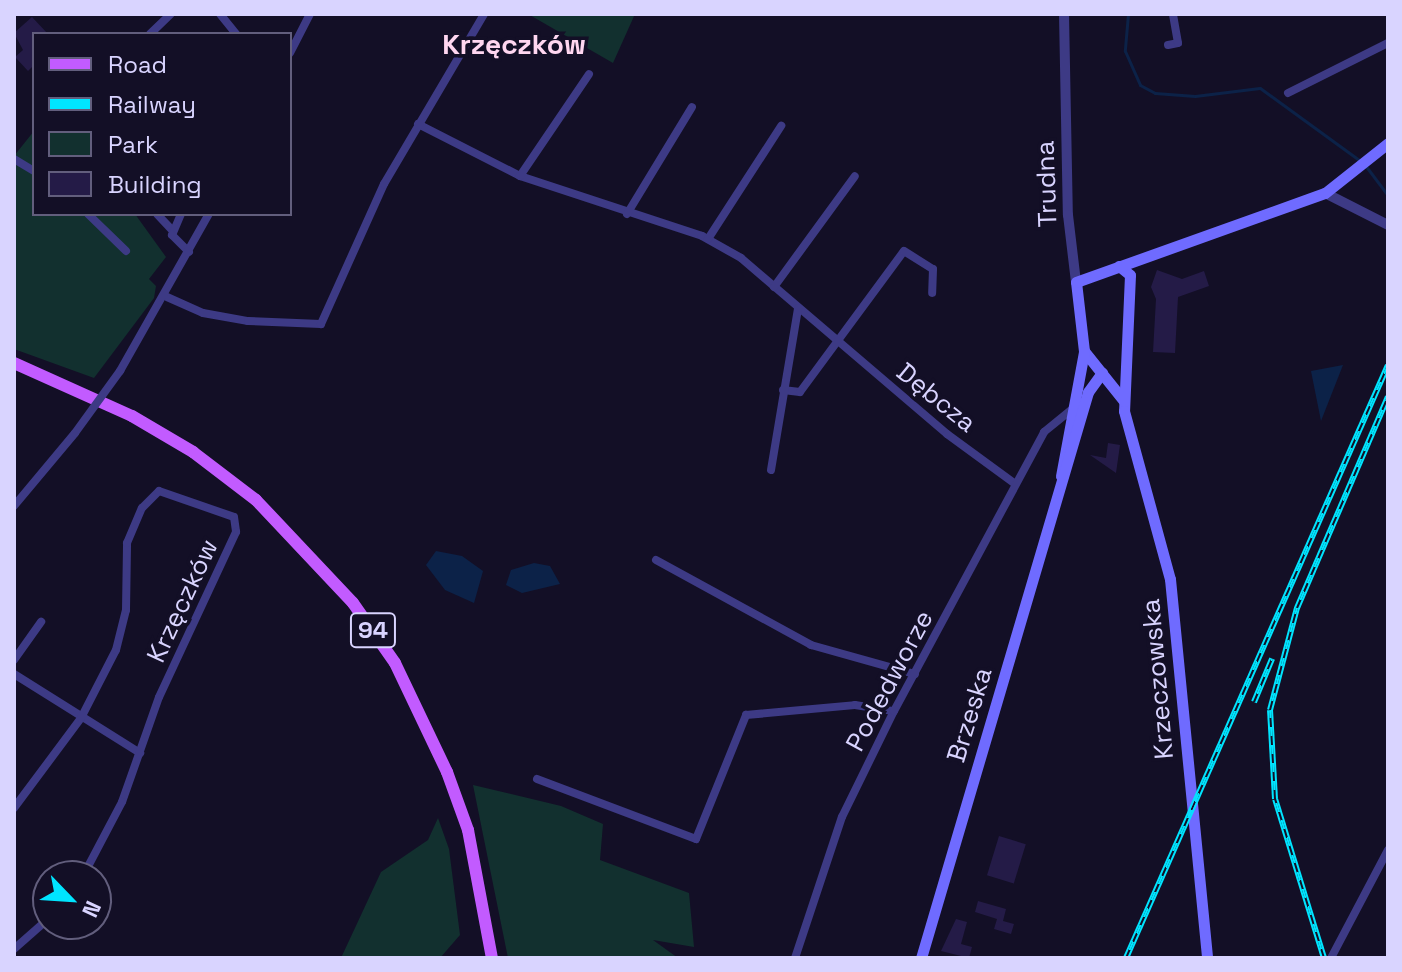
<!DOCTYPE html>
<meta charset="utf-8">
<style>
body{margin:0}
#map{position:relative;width:1402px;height:972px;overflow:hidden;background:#130f26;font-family:"Space Grotesk",sans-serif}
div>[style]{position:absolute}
.green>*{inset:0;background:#12302f}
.water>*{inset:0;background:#0c2248}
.stream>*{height:3px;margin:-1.5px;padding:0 1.5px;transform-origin:1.5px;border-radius:1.5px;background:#0c2248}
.building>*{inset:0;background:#241b47;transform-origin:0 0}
.minor>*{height:8px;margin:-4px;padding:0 4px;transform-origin:4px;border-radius:4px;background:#3d3a85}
.tertiary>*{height:10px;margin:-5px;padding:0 5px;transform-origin:5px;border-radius:5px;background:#3d3a85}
.secondary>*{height:11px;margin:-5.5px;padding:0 5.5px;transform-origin:5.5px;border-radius:5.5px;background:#6f6bff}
.primary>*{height:12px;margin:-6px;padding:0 6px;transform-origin:6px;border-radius:6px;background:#c25bff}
.rail>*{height:6px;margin-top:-3px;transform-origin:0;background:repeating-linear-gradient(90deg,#130f26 0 9px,#00e5ff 0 18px);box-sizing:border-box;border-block:2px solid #00e5ff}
.minor-bridge>*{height:8px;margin:-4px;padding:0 4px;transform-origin:4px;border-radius:4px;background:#3d3a85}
span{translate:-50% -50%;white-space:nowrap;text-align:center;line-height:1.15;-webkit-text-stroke:7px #130f26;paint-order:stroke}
.shield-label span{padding:2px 6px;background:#130f26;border:2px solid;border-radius:6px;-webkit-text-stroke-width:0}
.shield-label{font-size:24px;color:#d9d4ff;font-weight:700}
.street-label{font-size:26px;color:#d9d4ff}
.neighbourhood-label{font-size:28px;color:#ffd6f0;font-weight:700}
.frame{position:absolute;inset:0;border:16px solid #d9d4ff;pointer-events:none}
.legend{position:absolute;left:32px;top:32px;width:260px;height:184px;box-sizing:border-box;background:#130f26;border:2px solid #625e7d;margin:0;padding:10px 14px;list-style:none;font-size:24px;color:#d9d4ff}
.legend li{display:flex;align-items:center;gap:16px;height:40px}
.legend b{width:40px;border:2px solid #625e7d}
.north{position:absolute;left:32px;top:860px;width:80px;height:80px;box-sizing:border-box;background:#130f26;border:2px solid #625e7d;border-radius:50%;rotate:115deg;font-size:22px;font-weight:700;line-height:32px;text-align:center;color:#d9d4ff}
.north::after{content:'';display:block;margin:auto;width:28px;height:36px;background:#00e5ff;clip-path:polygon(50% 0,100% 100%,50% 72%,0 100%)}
</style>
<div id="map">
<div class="green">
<div style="clip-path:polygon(528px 14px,635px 14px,613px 63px)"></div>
<div style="clip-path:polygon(34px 131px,34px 214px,135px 214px,166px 257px,149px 279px,156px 286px,154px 298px,94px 378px,14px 349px,14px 156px)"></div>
<div style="clip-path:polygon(473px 785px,561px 806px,603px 824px,600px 860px,689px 893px,694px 947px,653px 940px,678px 958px,508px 958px)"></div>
<div style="clip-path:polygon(438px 818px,449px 849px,460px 935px,440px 958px,341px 958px,381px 872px,428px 840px)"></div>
</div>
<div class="water">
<div style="clip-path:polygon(1343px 365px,1321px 421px,1311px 371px)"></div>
<div style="clip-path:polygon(436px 551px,462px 556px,483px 571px,474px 603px,445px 590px,426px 565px)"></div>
<div style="clip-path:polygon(534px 563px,550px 566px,560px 584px,522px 593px,506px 585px,511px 570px)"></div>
</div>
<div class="stream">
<div style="left:1128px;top:14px;width:37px;rotate:95deg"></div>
<div style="left:1125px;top:51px;width:37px;rotate:66deg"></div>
<div style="left:1140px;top:85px;width:17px;rotate:28deg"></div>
<div style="left:1155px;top:93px;width:40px;rotate:4.3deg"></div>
<div style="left:1195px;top:96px;width:65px;rotate:-7deg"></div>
<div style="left:1260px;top:88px;width:122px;rotate:36deg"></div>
<div style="left:1365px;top:165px;width:38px;rotate:53deg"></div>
</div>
<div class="building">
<div style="clip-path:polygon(32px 17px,48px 34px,34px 34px,34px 65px,28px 71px,15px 57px,23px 50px,14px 33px)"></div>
<div style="clip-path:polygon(1157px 270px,1182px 279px,1204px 271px,1209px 286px,1178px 297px,1175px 353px,1153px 352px,1156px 299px,1151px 287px)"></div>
<div style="clip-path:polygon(1108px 443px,1120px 445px,1116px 473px,1090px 455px,1106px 458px)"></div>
<div style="left:999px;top:836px;width:28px;height:41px;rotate:17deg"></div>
<div style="clip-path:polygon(978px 901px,1006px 909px,1003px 921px,1014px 924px,1011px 934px,994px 929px,997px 919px,975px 912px)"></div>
<div style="clip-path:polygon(956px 919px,967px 922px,961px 944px,972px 947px,969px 958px,941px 951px)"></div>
</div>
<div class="minor">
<div style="left:220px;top:14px;width:26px;rotate:51deg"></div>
<div style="left:150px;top:34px;width:29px;rotate:-44deg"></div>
<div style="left:1168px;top:45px;width:10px;rotate:-11deg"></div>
<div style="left:1178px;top:43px;width:29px;rotate:-100deg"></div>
<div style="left:290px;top:53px;width:44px;rotate:-62.9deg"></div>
<div style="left:1288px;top:93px;width:112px;rotate:-26.6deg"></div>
<div style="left:418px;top:124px;width:114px;rotate:27deg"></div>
<div style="left:520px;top:176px;width:192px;rotate:18.2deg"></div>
<div style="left:702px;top:236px;width:45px;rotate:29.4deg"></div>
<div style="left:741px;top:258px;width:271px;rotate:40.5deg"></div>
<div style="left:947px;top:434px;width:83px;rotate:36.2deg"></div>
<div style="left:14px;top:159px;width:23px;rotate:31deg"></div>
<div style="left:520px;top:176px;width:123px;rotate:-55.9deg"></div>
<div style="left:88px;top:214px;width:53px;rotate:44.2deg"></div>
<div style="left:157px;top:214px;width:22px;rotate:47deg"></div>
<div style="left:181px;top:214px;width:23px;rotate:113deg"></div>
<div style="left:172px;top:235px;width:24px;rotate:45deg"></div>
<div style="left:627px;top:214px;width:125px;rotate:-58.7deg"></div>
<div style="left:708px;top:239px;width:135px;rotate:-57.1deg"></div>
<div style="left:774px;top:287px;width:137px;rotate:-53.9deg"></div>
<div style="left:167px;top:297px;width:39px;rotate:24deg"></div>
<div style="left:203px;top:313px;width:46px;rotate:10.1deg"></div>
<div style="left:248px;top:321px;width:73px;rotate:2.4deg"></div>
<div style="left:321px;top:324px;width:154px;rotate:-65.8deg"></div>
<div style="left:384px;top:184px;width:197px;rotate:-59.5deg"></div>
<div style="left:120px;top:371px;width:180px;rotate:-60.5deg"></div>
<div style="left:783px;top:390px;width:17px;rotate:7deg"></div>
<div style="left:800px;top:392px;width:175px;rotate:-53.6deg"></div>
<div style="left:904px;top:251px;width:34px;rotate:32deg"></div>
<div style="left:933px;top:269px;width:24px;rotate:92deg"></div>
<div style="left:771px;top:470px;width:164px;rotate:-80.5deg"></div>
<div style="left:14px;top:506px;width:95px;rotate:-50.1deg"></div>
<div style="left:656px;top:560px;width:177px;rotate:28.7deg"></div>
<div style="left:811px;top:645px;width:108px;rotate:15.6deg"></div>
<div style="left:14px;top:660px;width:47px;rotate:-54.6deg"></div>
<div style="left:14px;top:674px;width:149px;rotate:32.1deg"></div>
<div style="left:537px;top:779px;width:170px;rotate:20.7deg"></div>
<div style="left:696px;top:839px;width:134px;rotate:-68deg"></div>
<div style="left:746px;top:715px;width:109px;rotate:-5.2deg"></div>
<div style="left:855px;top:705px;width:39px;rotate:9deg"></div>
<div style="left:14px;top:808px;width:112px;rotate:-53.3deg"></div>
<div style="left:81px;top:718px;width:76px;rotate:-62.8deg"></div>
<div style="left:116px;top:650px;width:41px;rotate:-76deg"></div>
<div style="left:126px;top:610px;width:67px;rotate:-89.1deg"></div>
<div style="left:127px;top:543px;width:38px;rotate:-67deg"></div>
<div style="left:142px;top:508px;width:24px;rotate:-45deg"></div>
<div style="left:159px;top:491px;width:79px;rotate:19.1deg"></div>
<div style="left:234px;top:517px;width:15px;rotate:82deg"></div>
<div style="left:236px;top:532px;width:182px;rotate:115deg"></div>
<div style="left:159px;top:697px;width:111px;rotate:109.4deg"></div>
<div style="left:122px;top:802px;width:84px;rotate:117.8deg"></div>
<div style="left:14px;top:949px;width:45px;rotate:-41.4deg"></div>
<div style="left:795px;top:958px;width:149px;rotate:-71.6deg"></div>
<div style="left:842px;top:817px;width:118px;rotate:-63.9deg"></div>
<div style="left:894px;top:711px;width:317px;rotate:-61.7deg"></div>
<div style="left:1044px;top:432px;width:41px;rotate:-39.1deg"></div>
<div style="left:1331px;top:958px;width:122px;rotate:-62.2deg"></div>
</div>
<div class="tertiary">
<div style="left:1064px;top:14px;width:201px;rotate:88.9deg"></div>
<div style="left:1068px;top:215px;width:67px;rotate:83.2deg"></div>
<div style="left:1325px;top:193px;width:71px;rotate:26.9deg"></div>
</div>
<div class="secondary">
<div style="left:1119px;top:266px;width:14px;rotate:39deg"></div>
<div style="left:1130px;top:275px;width:136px;rotate:92.5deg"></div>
<div style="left:1124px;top:411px;width:174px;rotate:74.7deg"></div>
<div style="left:1170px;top:579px;width:381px;rotate:84.4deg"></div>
<div style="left:1124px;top:401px;width:64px;rotate:-128.7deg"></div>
<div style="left:1084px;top:351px;width:69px;rotate:-96.6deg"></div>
<div style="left:1076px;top:282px;width:264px;rotate:-19.7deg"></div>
<div style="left:1325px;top:193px;width:80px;rotate:-38.4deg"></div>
<div style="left:1061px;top:476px;width:126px;rotate:-79.5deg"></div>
<div style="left:921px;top:958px;width:590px;rotate:-73.56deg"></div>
<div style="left:1088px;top:392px;width:24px;rotate:-54deg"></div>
</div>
<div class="primary">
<div style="left:14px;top:363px;width:129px;rotate:24.2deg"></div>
<div style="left:132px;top:416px;width:71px;rotate:30.5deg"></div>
<div style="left:193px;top:452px;width:79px;rotate:37.3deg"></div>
<div style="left:256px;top:500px;width:141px;rotate:46.7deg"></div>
<div style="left:353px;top:603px;width:73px;rotate:55deg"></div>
<div style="left:395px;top:663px;width:121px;rotate:64.5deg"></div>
<div style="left:447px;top:772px;width:62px;rotate:70.1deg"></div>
<div style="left:468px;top:830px;width:130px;rotate:79.4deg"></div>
</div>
<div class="rail">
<div style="left:1254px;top:702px;width:47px;rotate:-67.3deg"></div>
<div style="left:1126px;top:958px;width:648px;rotate:-66.16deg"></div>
<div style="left:1324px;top:958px;width:166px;rotate:-107.1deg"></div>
<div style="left:1275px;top:799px;width:89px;rotate:-93.2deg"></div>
<div style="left:1270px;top:710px;width:106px;rotate:-75.2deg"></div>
<div style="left:1297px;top:608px;width:230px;rotate:-66.7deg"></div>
</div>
<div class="minor-bridge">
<div style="left:75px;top:433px;width:77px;rotate:-54deg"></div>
</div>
<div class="shield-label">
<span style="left:373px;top:630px">94</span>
</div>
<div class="street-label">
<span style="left:1047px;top:184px;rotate:-92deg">Trudna</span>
<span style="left:936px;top:398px;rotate:39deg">Dębcza</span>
<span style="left:183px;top:601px;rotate:-65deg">Krzęczków</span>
<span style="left:1158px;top:679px;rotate:-95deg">Krzeczowska</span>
<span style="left:890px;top:681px;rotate:-62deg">Podedworze</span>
<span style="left:970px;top:715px;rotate:-73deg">Brzeska</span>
</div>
<div class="neighbourhood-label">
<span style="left:514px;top:44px">Krzęczków</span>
</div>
<div class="frame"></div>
<ul class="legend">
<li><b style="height:10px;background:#c25bff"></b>Road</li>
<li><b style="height:10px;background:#00e5ff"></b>Railway</li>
<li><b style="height:22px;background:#12302f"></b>Park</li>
<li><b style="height:22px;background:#241b47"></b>Building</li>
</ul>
<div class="north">N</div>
</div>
